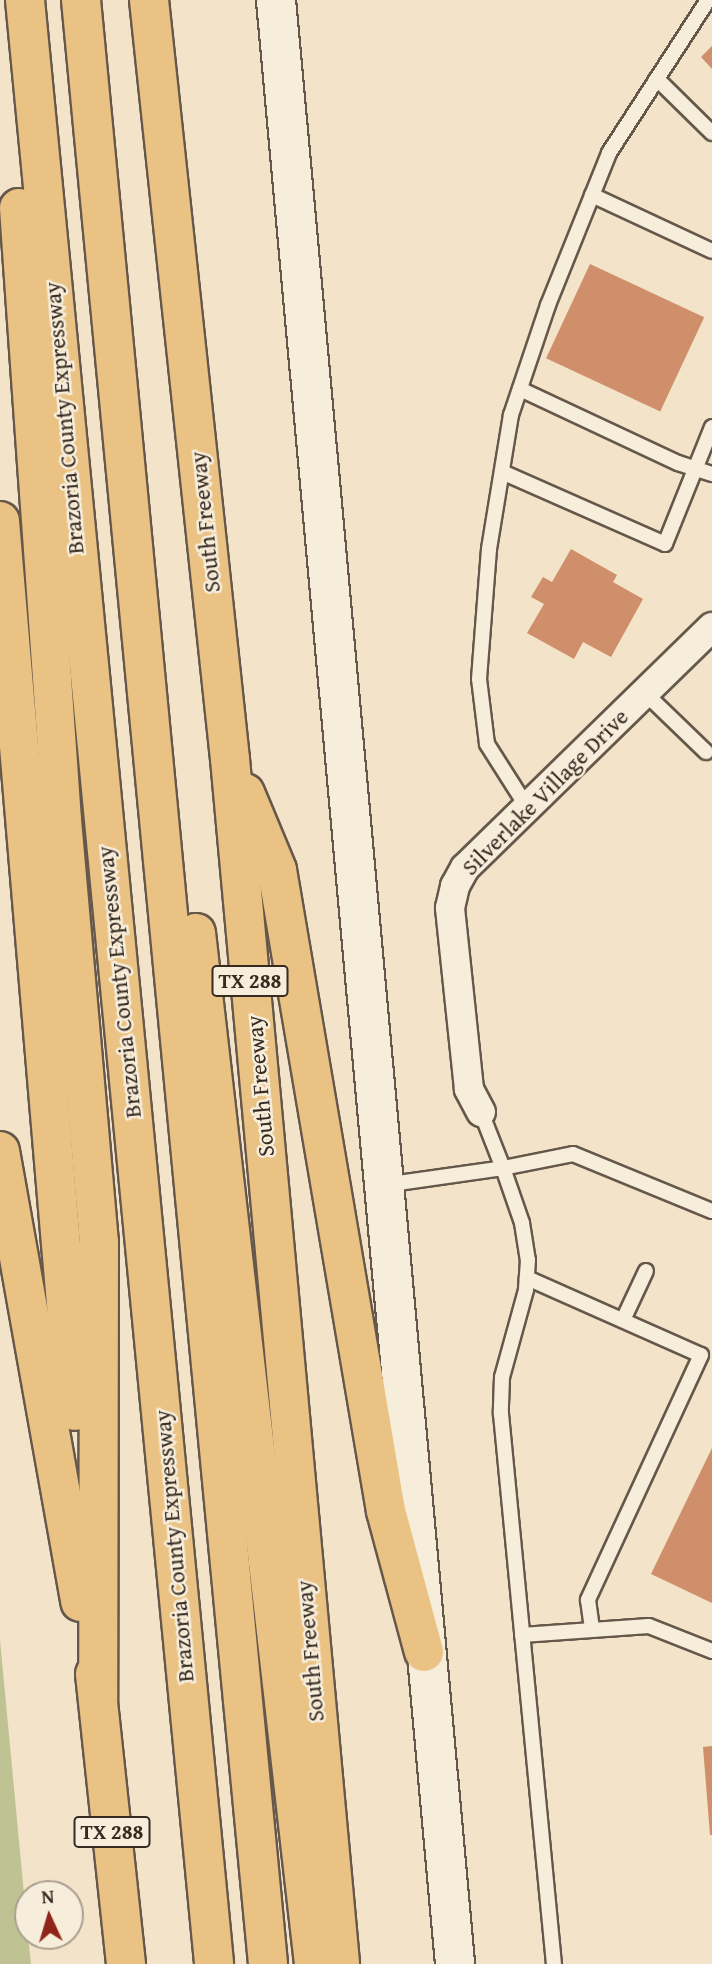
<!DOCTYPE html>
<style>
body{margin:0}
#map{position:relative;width:712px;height:1964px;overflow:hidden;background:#f3e3c8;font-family:"Gentium Book Plus",serif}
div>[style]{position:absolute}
.green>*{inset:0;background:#bfc393}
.building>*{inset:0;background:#d08f6b;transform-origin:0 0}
.roads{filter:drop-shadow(2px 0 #65584b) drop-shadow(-2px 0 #65584b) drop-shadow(0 2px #65584b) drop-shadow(0 -2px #65584b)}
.service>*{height:14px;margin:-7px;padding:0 7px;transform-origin:7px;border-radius:7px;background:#f7eddb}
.minor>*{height:28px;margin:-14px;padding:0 14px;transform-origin:14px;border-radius:14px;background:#f7eddb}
.secondary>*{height:38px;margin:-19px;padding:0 19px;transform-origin:19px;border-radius:19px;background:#f7eddb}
.motorway>*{height:38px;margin:-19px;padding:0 19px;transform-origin:19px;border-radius:19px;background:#eac284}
span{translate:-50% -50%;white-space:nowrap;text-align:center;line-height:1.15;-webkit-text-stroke:5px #f7eddb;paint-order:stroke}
.shield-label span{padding:2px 5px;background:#f7eddb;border:2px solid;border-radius:5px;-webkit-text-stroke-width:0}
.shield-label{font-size:21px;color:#362a21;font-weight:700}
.street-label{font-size:23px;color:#362a21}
.north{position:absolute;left:14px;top:1880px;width:70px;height:70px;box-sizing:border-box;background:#f7eddb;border:2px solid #aa9f91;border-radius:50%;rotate:356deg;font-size:19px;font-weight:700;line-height:28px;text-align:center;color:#362a21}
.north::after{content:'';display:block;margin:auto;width:24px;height:32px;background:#8f2418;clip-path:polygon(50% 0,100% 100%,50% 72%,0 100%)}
</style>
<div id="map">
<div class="green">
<div style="clip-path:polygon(0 1640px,28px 1936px,31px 1964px,0 1964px)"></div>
</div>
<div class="building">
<div style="clip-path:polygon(712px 46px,712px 69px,701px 57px)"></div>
<div style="left:590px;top:264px;width:126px;height:104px;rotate:25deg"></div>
<div style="clip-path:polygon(571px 549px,617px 575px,613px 582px,643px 599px,611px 657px,583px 642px,574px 659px,527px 633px,544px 604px,531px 597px,543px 577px,552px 582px)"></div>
<div style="clip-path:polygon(712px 1448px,712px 1603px,651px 1574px)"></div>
<div style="clip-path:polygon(712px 1746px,712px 1835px,710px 1835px,703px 1747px)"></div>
</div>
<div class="roads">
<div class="service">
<div style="left:657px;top:79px;width:77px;rotate:44.5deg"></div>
<div style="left:592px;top:195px;width:132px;rotate:25deg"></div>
<div style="left:520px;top:389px;width:174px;rotate:25.1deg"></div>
<div style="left:678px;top:463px;width:36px;rotate:18deg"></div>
<div style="left:502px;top:472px;width:178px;rotate:23.8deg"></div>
<div style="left:665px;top:544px;width:126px;rotate:-68.1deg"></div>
<div style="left:645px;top:693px;width:85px;rotate:44deg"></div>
<div style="left:527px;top:807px;width:75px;rotate:-122.4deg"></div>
<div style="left:487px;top:744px;width:65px;rotate:-97deg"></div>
<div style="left:479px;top:679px;width:130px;rotate:-85.6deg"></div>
<div style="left:489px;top:549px;width:136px;rotate:-80.7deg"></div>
<div style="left:511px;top:415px;width:116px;rotate:-71.4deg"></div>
<div style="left:548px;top:305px;width:164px;rotate:-68.1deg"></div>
<div style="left:609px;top:153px;width:182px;rotate:-57.1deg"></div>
<div style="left:481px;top:1112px;width:60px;rotate:68.6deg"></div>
<div style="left:503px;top:1168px;width:71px;rotate:-11.3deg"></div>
<div style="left:573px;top:1154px;width:150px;rotate:22.3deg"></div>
<div style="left:384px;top:1185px;width:120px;rotate:-8.1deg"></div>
<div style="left:503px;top:1168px;width:58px;rotate:70.9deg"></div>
<div style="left:522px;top:1223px;width:37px;rotate:81deg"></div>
<div style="left:528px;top:1260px;width:30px;rotate:94deg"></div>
<div style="left:526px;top:1290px;width:90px;rotate:105.4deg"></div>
<div style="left:502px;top:1377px;width:37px;rotate:92deg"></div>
<div style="left:501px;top:1414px;width:553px;rotate:84.5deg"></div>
<div style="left:527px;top:1278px;width:190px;rotate:23.9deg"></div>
<div style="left:701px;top:1355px;width:270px;rotate:114.8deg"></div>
<div style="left:588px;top:1600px;width:29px;rotate:82deg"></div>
<div style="left:623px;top:1320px;width:54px;rotate:-64.9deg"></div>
<div style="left:522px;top:1635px;width:127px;rotate:-4.1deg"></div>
<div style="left:649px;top:1626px;width:68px;rotate:21.6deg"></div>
</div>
<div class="minor">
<div style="left:481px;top:1112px;width:26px;rotate:-118deg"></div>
<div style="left:469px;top:1089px;width:182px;rotate:-96deg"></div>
<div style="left:450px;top:908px;width:23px;rotate:-77deg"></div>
<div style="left:455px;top:886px;width:21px;rotate:-61deg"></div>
<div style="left:465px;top:868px;width:345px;rotate:-44.3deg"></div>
</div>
<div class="secondary">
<div style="left:276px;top:0;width:1972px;rotate:84.79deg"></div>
</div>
<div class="motorway">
<div style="left:25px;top:0;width:1973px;rotate:84.5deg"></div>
<div style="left:81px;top:0;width:1973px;rotate:84.56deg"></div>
<div style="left:149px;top:0;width:763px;rotate:83.91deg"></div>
<div style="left:230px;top:759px;width:1210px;rotate:84.78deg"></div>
<div style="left:19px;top:208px;width:614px;rotate:85.98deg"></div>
<div style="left:62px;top:820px;width:424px;rotate:85deg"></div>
<div style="left:99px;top:1242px;width:459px;rotate:90.1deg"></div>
<div style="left:0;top:521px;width:893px;rotate:85.18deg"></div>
<div style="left:245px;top:793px;width:83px;rotate:67.4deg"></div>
<div style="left:277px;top:870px;width:650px;rotate:80.35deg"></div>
<div style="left:386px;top:1511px;width:146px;rotate:74.9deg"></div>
<div style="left:196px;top:933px;width:1038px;rotate:83.47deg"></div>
<div style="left:0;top:1151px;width:458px;rotate:79.9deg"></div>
<div style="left:95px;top:1674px;width:292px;rotate:83.9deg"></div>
</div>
</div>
<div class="shield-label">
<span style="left:250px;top:981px">TX 288</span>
<span style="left:112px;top:1832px">TX 288</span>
</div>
<div class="street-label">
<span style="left:64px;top:418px;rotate:-95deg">Brazoria County Expressway</span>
<span style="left:205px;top:522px;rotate:-96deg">South Freeway</span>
<span style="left:545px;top:792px;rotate:-45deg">Silverlake Village Drive</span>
<span style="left:119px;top:982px;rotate:-96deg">Brazoria County Expressway</span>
<span style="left:260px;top:1086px;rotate:-95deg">South Freeway</span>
<span style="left:174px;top:1546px;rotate:-95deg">Brazoria County Expressway</span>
<span style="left:310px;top:1651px;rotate:-95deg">South Freeway</span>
</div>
<div class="north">N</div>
</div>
